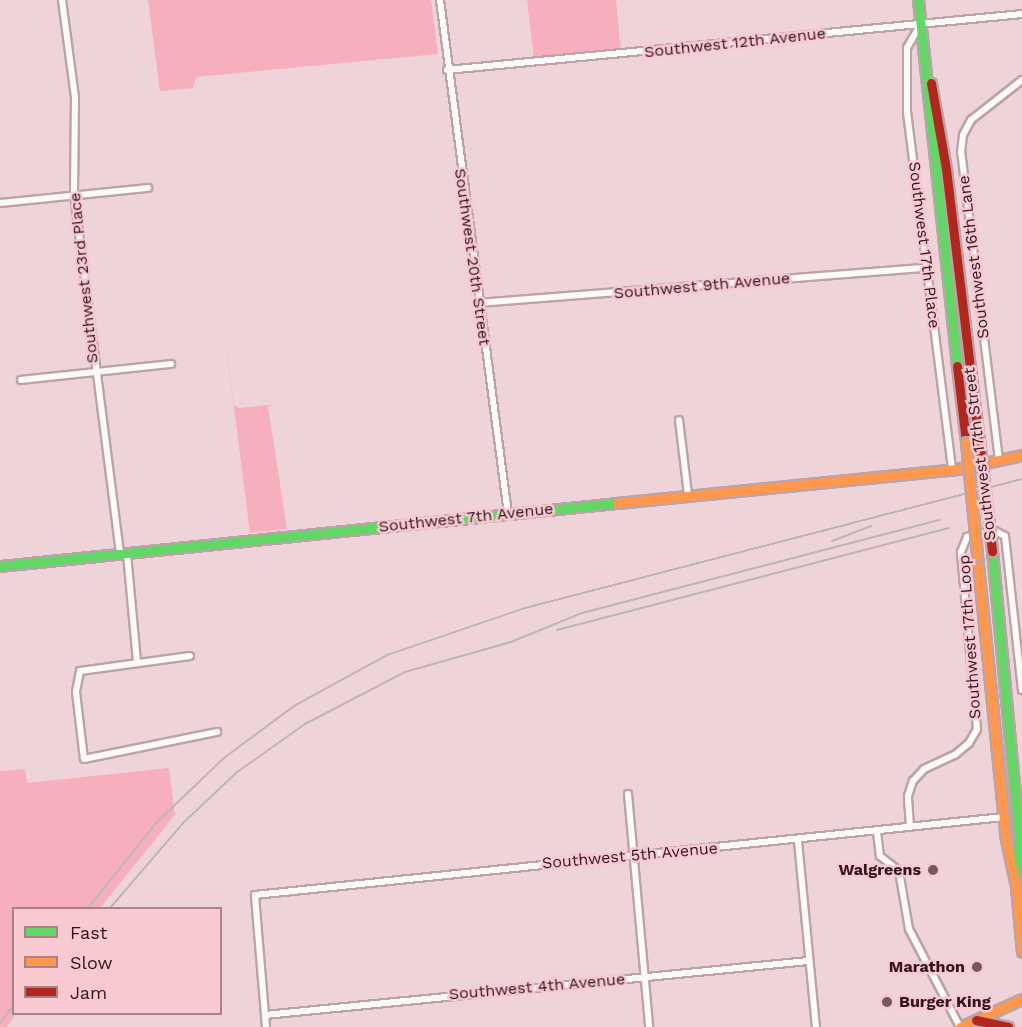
<!DOCTYPE html>
<style>
body{margin:0}
#map{position:relative;width:1022px;height:1027px;overflow:hidden;background:#eed4d8;font-family:"Work Sans",sans-serif}
div>[style]{position:absolute}
.green>*{inset:0;background:#f7afbe}
.roads{filter:drop-shadow(2px 0 #bca3a8) drop-shadow(-2px 0 #bca3a8) drop-shadow(0 2px #bca3a8) drop-shadow(0 -2px #bca3a8)}
.street>*{height:6px;margin:-3px;padding:0 3px;transform-origin:3px;border-radius:3px;background:#fcf9f9}
.fast>*{height:9px;margin:-4.5px;padding:0 4.5px;transform-origin:4.5px;border-radius:4.5px;background:#63d668}
.slow>*{height:9px;margin:-4.5px;padding:0 4.5px;transform-origin:4.5px;border-radius:4.5px;background:#ff974d}
.jam>*{height:9px;margin:-4.5px;padding:0 4.5px;transform-origin:4.5px;border-radius:4.5px;background:#b3261e}
.rail>*{height:2px;margin:-1px;padding:0 1px;transform-origin:1px;border-radius:1px;background:#bcb5b6}
.bridges{filter:drop-shadow(2px 0 #bca3a8) drop-shadow(-2px 0 #bca3a8) drop-shadow(0 2px #bca3a8) drop-shadow(0 -2px #bca3a8)}
.slow-bridge>*{height:9px;margin:-4.5px;padding:0 4.5px;transform-origin:4.5px;border-radius:4.5px;background:#ff974d}
.jam-bridge>*{height:9px;margin:-4.5px;padding:0 4.5px;transform-origin:4.5px;border-radius:4.5px;background:#b3261e}
.dots>*{width:16px;height:16px;translate:-50% -50%;box-sizing:border-box;border:3px solid #f8c9d1;border-radius:50%}
span{translate:-50% -50%;white-space:nowrap;text-align:center;line-height:1.15;-webkit-text-stroke:5px #f8c9d1;paint-order:stroke}
.street-label{font-size:16px;color:#32161d}
.poi-label{font-size:16px;color:#32161d;font-weight:700}
.right{translate:-100% -50%;text-align:right}
.left{translate:0 -50%;text-align:left}
.legend{position:absolute;left:12px;top:907px;width:210px;height:108px;box-sizing:border-box;background:#f8c9d1;border:2px solid #a98189;margin:0;padding:8px 10px;list-style:none;font-size:18px;color:#32161d}
.legend li{display:flex;align-items:center;gap:12px;height:30px}
.legend b{width:30px;border:2px solid #a98189}
</style>
<div id="map">
<div class="green">
<div style="clip-path:polygon(148px 0,431px 0,438px 54px,196px 77px,193px 88px,160px 91px)"></div>
<div style="clip-path:polygon(527px 0,616px 0,621px 52px,534px 58px)"></div>
<div style="clip-path:polygon(215px 259px,234px 405px,239px 408px,276px 404px,268px 406px,287px 529px,250px 533px)"></div>
<div style="clip-path:polygon(169px 768px,175px 815px,100px 908px,14px 908px,16px 1014px,7px 1027px,0 1027px,0 771px,25px 769px,27px 783px)"></div>
</div>
<div class="roads">
<div class="street">
<div style="left:62px;top:0;width:99px;rotate:82.4deg"></div>
<div style="left:75px;top:98px;width:96px;rotate:90.6deg"></div>
<div style="left:74px;top:194px;width:364px;rotate:82.7deg"></div>
<div style="left:440px;top:0;width:518px;rotate:82.46deg"></div>
<div style="left:919px;top:27px;width:24px;rotate:120deg"></div>
<div style="left:907px;top:48px;width:64px;rotate:90deg"></div>
<div style="left:907px;top:112px;width:360px;rotate:82.8deg"></div>
<div style="left:447px;top:70px;width:578px;rotate:-5.56deg"></div>
<div style="left:0;top:203px;width:149px;rotate:-5.8deg"></div>
<div style="left:478px;top:303px;width:449px;rotate:-4.5deg"></div>
<div style="left:21px;top:380px;width:151px;rotate:-6.1deg"></div>
<div style="left:679px;top:420px;width:75px;rotate:83.1deg"></div>
<div style="left:999px;top:460px;width:310px;rotate:-97deg"></div>
<div style="left:961px;top:152px;width:17px;rotate:-83deg"></div>
<div style="left:963px;top:135px;width:17px;rotate:-62deg"></div>
<div style="left:971px;top:120px;width:65px;rotate:-38.1deg"></div>
<div style="left:127px;top:554px;width:108px;rotate:84.7deg"></div>
<div style="left:190px;top:656px;width:111px;rotate:172.2deg"></div>
<div style="left:80px;top:671px;width:21px;rotate:101deg"></div>
<div style="left:76px;top:692px;width:67px;rotate:83.2deg"></div>
<div style="left:84px;top:759px;width:136px;rotate:-11.5deg"></div>
<div style="left:628px;top:794px;width:234px;rotate:84.8deg"></div>
<div style="left:910px;top:827px;width:31px;rotate:-94deg"></div>
<div style="left:908px;top:796px;width:16px;rotate:-72deg"></div>
<div style="left:913px;top:781px;width:16px;rotate:-47deg"></div>
<div style="left:924px;top:769px;width:35px;rotate:-25deg"></div>
<div style="left:956px;top:754px;width:17px;rotate:-40deg"></div>
<div style="left:969px;top:743px;width:16px;rotate:-60deg"></div>
<div style="left:977px;top:729px;width:178px;rotate:-95.2deg"></div>
<div style="left:961px;top:552px;width:16px;rotate:-68deg"></div>
<div style="left:967px;top:537px;width:27px;rotate:-15deg"></div>
<div style="left:993px;top:530px;width:13px;rotate:27deg"></div>
<div style="left:1005px;top:536px;width:155px;rotate:83.7deg"></div>
<div style="left:877px;top:832px;width:24px;rotate:83deg"></div>
<div style="left:880px;top:856px;width:24px;rotate:38deg"></div>
<div style="left:899px;top:871px;width:59px;rotate:80.2deg"></div>
<div style="left:909px;top:929px;width:110px;rotate:62.5deg"></div>
<div style="left:798px;top:841px;width:187px;rotate:84.5deg"></div>
<div style="left:265px;top:1015px;width:546px;rotate:-5.68deg"></div>
<div style="left:266px;top:1027px;width:132px;rotate:-94.8deg"></div>
<div style="left:255px;top:895px;width:753px;rotate:-5.95deg"></div>
</div>
<div class="fast">
<div style="left:918px;top:0;width:368px;rotate:83.9deg"></div>
<div style="left:992px;top:551px;width:286px;rotate:84.6deg"></div>
<div style="left:1019px;top:836px;width:38px;rotate:93deg"></div>
<div style="left:0;top:566px;width:620px;rotate:-5.83deg"></div>
</div>
<div class="slow">
<div style="left:617px;top:503px;width:342px;rotate:-5.7deg"></div>
<div style="left:957px;top:469px;width:66px;rotate:-12.2deg"></div>
<div style="left:977px;top:555px;width:285px;rotate:84.2deg"></div>
<div style="left:1006px;top:839px;width:48px;rotate:78deg"></div>
<div style="left:1016px;top:886px;width:66px;rotate:84.8deg"></div>
<div style="left:960px;top:1027px;width:68px;rotate:-24.3deg"></div>
</div>
<div class="jam">
<div style="left:931px;top:83px;width:87px;rotate:80.1deg"></div>
<div style="left:946px;top:169px;width:273px;rotate:83.1deg"></div>
<div style="left:957px;top:366px;width:77px;rotate:83.2deg"></div>
<div style="left:976px;top:1020px;width:33px;rotate:12deg"></div>
</div>
</div>
<div class="rail">
<div style="left:832px;top:541px;width:42px;rotate:-21deg"></div>
<div style="left:557px;top:630px;width:405px;rotate:-14.6deg"></div>
<div style="left:88px;top:908px;width:109px;rotate:-51.3deg"></div>
<div style="left:156px;top:823px;width:94px;rotate:-43.7deg"></div>
<div style="left:224px;top:758px;width:87px;rotate:-36.6deg"></div>
<div style="left:294px;top:706px;width:106px;rotate:-28.7deg"></div>
<div style="left:387px;top:655px;width:146px;rotate:-18.8deg"></div>
<div style="left:525px;top:608px;width:513px;rotate:-14.55deg"></div>
<div style="left:110px;top:908px;width:112px;rotate:-49.3deg"></div>
<div style="left:183px;top:823px;width:73px;rotate:-43.3deg"></div>
<div style="left:236px;top:773px;width:85px;rotate:-35.4deg"></div>
<div style="left:305px;top:724px;width:113px;rotate:-27.5deg"></div>
<div style="left:405px;top:672px;width:110px;rotate:-15.8deg"></div>
<div style="left:511px;top:642px;width:77px;rotate:-22.2deg"></div>
<div style="left:582px;top:613px;width:370px;rotate:-14.6deg"></div>
<div style="left:0;top:1023px;width:23px;rotate:-52deg"></div>
</div>
<div class="bridges">
<div class="slow-bridge">
<div style="left:966px;top:442px;width:114px;rotate:84.4deg"></div>
</div>
<div class="jam-bridge">
<div style="left:979px;top:440px;width:112px;rotate:83.3deg"></div>
</div>
</div>
<div class="dots">
<div style="left:933px;top:870px;background:#74585e"></div>
<div style="left:977px;top:967px;background:#74585e"></div>
<div style="left:887px;top:1002px;background:#74585e"></div>
</div>
<div class="street-label">
<span style="left:735px;top:43px;rotate:-6deg">Southwest 12th Avenue</span>
<span style="left:924px;top:245px;rotate:83deg">Southwest 17th Place</span>
<span style="left:472px;top:257px;rotate:82deg">Southwest 20th Street</span>
<span style="left:974px;top:257px;rotate:-97deg">Southwest 16th Lane</span>
<span style="left:84px;top:278px;rotate:-96deg">Southwest 23rd Place</span>
<span style="left:702px;top:286px;rotate:-5deg">Southwest 9th Avenue</span>
<span style="left:980px;top:454px;rotate:-97deg">Southwest 17th Street</span>
<span style="left:466px;top:518px;rotate:-6deg">Southwest 7th Avenue</span>
<span style="left:970px;top:637px;rotate:-94deg">Southwest 17th Loop</span>
<span style="left:630px;top:856px;rotate:-5deg">Southwest 5th Avenue</span>
<span style="left:537px;top:987px;rotate:-5deg">Southwest 4th Avenue</span>
</div>
<div class="poi-label">
<span class="right" style="left:921px;top:870px">Walgreens</span>
<span class="right" style="left:965px;top:967px">Marathon</span>
<span class="left" style="left:899px;top:1002px">Burger King</span>
</div>
<ul class="legend">
<li><b style="height:8px;background:#63d668"></b>Fast</li>
<li><b style="height:8px;background:#ff974d"></b>Slow</li>
<li><b style="height:8px;background:#b3261e"></b>Jam</li>
</ul>
</div>
